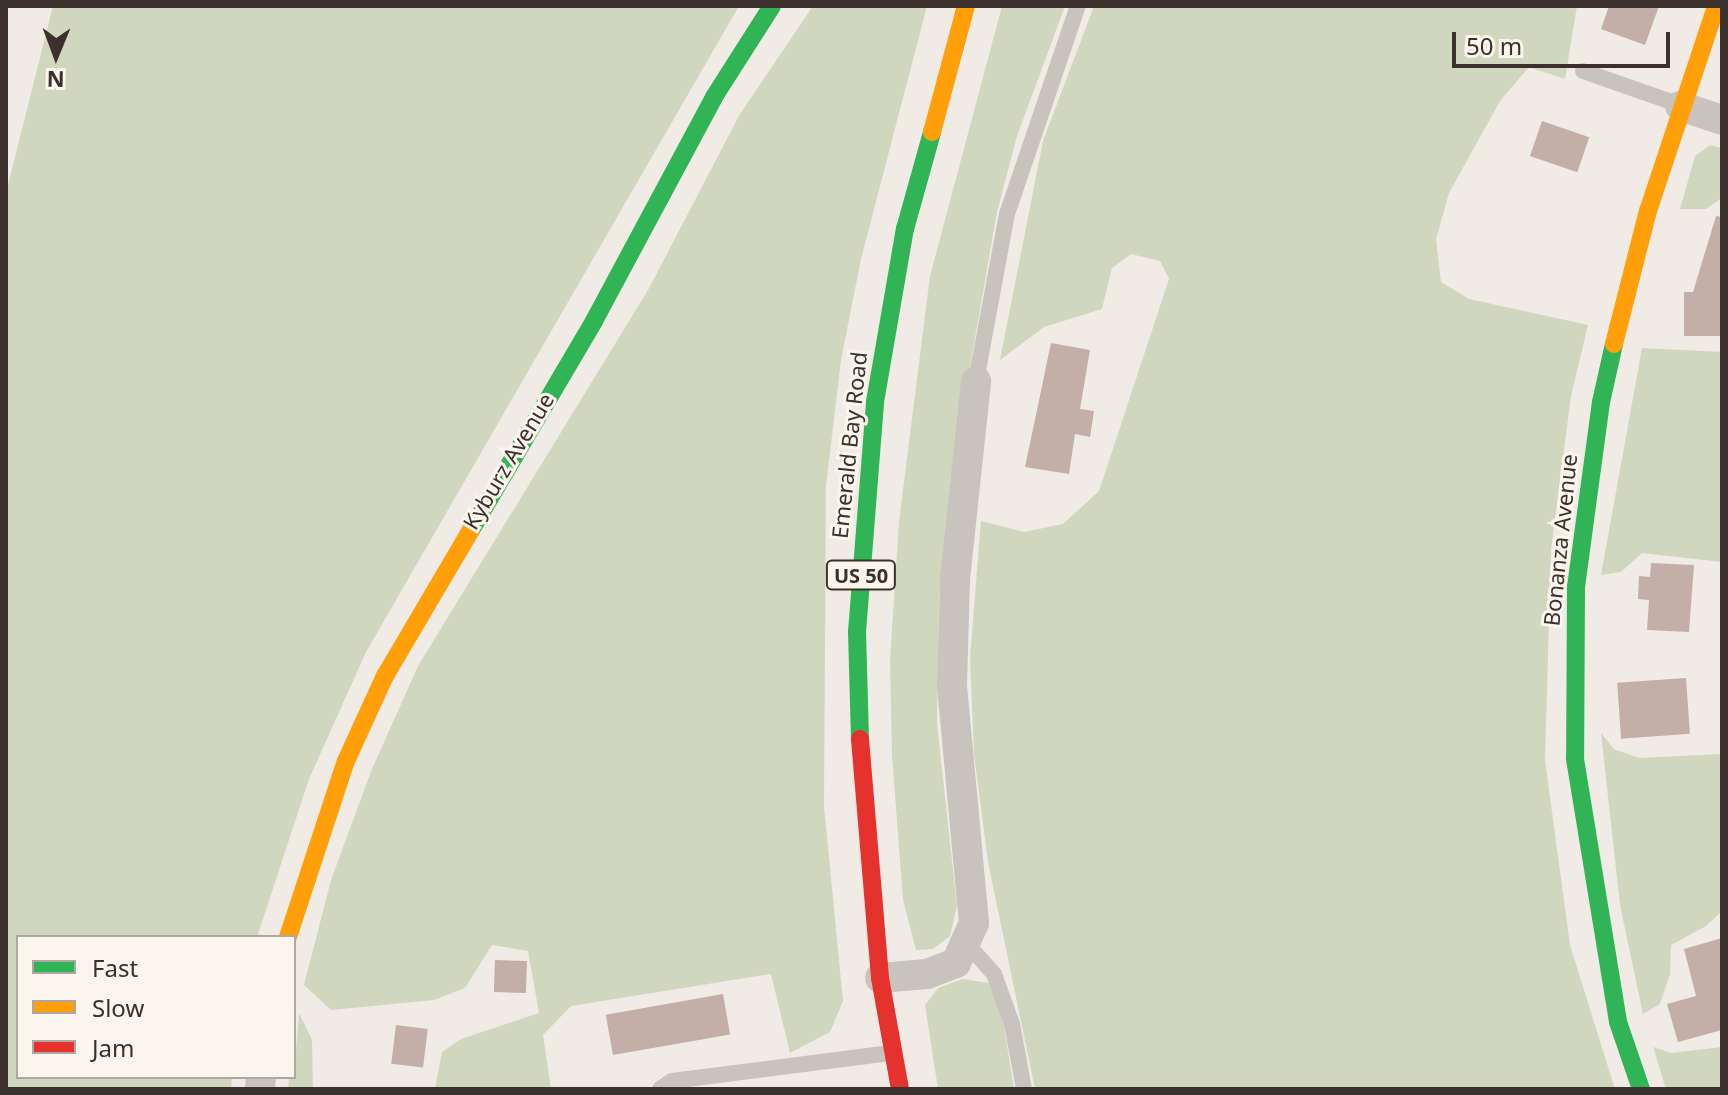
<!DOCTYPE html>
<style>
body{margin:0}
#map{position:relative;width:1728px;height:1095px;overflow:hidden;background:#f0ebe5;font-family:"Noto Sans",sans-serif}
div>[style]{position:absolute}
.green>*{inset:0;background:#d1d6bf}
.building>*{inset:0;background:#c3afa7;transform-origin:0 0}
.lane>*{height:16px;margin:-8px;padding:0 8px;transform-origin:8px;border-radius:8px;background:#c9c3be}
.street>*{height:30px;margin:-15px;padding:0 15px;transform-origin:15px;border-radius:15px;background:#c9c3be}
.fast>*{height:18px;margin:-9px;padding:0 9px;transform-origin:9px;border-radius:9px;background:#30b455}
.slow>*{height:18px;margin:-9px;padding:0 9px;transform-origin:9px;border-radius:9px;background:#ff9f0a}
.jam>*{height:18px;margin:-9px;padding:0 9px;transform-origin:9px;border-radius:9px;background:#e5322d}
span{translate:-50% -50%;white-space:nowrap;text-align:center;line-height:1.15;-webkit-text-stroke:6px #fbf5ee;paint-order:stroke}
.shield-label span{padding:2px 6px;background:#fbf5ee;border:2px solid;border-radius:6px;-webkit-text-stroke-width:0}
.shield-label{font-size:20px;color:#3b302b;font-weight:700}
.street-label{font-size:22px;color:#3b302b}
.frame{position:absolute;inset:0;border:8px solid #3b302b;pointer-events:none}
.legend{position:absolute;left:16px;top:935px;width:280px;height:144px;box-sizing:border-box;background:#fbf5ee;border:2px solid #aea6a0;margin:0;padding:10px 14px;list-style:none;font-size:24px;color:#3b302b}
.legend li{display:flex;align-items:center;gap:16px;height:40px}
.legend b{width:40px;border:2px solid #aea6a0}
.north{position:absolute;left:16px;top:16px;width:80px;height:80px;-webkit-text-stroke:6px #fbf5ee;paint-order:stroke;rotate:181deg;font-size:22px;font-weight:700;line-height:32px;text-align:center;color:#3b302b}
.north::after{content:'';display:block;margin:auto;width:28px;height:36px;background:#3b302b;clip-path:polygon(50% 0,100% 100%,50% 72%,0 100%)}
.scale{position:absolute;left:1452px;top:32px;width:218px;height:36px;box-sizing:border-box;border:4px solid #3b302b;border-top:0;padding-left:10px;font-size:24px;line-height:28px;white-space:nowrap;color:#3b302b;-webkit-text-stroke:6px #fbf5ee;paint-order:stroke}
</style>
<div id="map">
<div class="green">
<div style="clip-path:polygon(53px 6px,739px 6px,366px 652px,309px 779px,257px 937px,18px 937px,18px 1077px,232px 1077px,231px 1089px,6px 1089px,6px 193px)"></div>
<div style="clip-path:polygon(813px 6px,927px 6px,861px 259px,841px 360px,826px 486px,824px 806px,843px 1001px,830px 1032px,790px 1053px,771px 974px,571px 1006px,543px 1035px,551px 1089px,435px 1089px,442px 1052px,461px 1039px,539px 1013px,528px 951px,492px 945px,465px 988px,434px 1000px,331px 1010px,304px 985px,331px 880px,372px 769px,418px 666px,648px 290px,740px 114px)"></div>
<div style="clip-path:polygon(1002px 6px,1065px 6px,1017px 136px,997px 212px,951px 476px,939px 597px,937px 724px,957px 906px,950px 936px,933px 949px,916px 950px,903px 900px,892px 755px,890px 660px,899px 522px,930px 276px)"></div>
<div style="clip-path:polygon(1094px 6px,1577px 6px,1565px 79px,1529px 67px,1500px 101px,1449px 193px,1436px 239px,1441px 282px,1469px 299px,1588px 325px,1571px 396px,1551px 550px,1545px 760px,1570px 945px,1615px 1089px,1035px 1089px,988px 862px,974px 754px,970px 657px,981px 521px,1024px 532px,1063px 524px,1099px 491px,1169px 279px,1160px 261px,1131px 254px,1112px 268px,1102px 309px,1044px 327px,1000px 360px,1043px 141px)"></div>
<div style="clip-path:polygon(1710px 145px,1722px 148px,1722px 198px,1706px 209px,1680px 209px,1695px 156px)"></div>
<div style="clip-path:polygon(1642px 348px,1722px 352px,1722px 562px,1642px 553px,1621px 572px,1601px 575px)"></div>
<div style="clip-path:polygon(1601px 733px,1614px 749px,1639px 758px,1722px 754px,1722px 911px,1706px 926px,1671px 945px,1670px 974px,1660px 1004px,1643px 1014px,1620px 905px)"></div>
<div style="clip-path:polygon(963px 979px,989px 983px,1002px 1014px,1014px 1089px,938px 1089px,925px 1005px,938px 988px)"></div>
<div style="clip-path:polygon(299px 1013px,312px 1040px,313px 1089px,288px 1089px,289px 1077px,294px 1077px)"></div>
<div style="clip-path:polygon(1653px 1047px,1671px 1053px,1722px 1047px,1722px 1089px,1666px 1089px)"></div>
</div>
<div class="building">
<div style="clip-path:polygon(1609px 6px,1659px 6px,1645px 45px,1601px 29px)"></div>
<div style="left:1542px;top:121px;width:50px;height:37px;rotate:19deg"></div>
<div style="clip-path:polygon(1716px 216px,1722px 217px,1722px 336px,1684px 336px,1684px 292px,1693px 292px)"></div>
<div style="clip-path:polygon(1051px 343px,1090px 350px,1080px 409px,1094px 411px,1090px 437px,1075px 434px,1069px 474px,1025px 467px)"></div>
<div style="clip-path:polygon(1651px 563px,1694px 565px,1689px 632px,1647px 630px,1649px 600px,1638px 599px,1639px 576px,1650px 577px)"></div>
<div style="left:1686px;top:678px;width:56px;height:69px;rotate:86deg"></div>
<div style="clip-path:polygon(1722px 938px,1722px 1030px,1678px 1042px,1667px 1004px,1696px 996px,1684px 949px)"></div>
<div style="left:495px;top:960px;width:32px;height:32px;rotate:2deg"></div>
<div style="left:723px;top:994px;width:41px;height:119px;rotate:80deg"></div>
<div style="left:396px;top:1025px;width:32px;height:39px;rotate:7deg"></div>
</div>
<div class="lane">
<div style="left:1583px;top:71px;width:103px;rotate:19.3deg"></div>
<div style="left:976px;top:381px;width:170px;rotate:-79.5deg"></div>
<div style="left:1007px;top:214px;width:220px;rotate:-71.2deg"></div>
<div style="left:968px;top:945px;width:39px;rotate:48deg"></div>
<div style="left:994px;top:974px;width:53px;rotate:70.2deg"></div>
<div style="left:1012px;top:1024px;width:66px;rotate:79.5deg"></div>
<div style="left:660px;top:1089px;width:14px;rotate:-34deg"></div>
<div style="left:672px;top:1081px;width:220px;rotate:-7.3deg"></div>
</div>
<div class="street">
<div style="left:1680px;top:106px;width:44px;rotate:18.4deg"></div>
<div style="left:880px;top:978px;width:47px;rotate:-4.9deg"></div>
<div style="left:927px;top:974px;width:31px;rotate:-21deg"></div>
<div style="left:956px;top:963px;width:44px;rotate:-65.8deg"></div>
<div style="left:974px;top:923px;width:238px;rotate:-95.3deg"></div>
<div style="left:952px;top:686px;width:107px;rotate:-88.4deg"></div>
<div style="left:955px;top:579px;width:199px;rotate:-83.9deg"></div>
<div style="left:260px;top:1089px;width:12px;rotate:-85deg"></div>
</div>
<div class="fast">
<div style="left:1614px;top:344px;width:59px;rotate:102.6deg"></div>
<div style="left:1601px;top:402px;width:187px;rotate:97.7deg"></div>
<div style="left:1576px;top:587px;width:172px;rotate:90.3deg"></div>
<div style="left:1575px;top:759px;width:266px;rotate:80.7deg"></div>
<div style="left:1618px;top:1022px;width:71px;rotate:71.1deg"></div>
<div style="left:471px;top:530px;width:243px;rotate:-59.5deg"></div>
<div style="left:594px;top:321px;width:254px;rotate:-61.8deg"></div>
<div style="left:714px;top:97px;width:108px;rotate:-57.5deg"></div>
<div style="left:860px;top:739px;width:107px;rotate:-91.6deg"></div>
<div style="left:857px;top:632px;width:231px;rotate:-85.5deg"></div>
<div style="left:875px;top:402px;width:176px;rotate:-80.2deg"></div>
<div style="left:905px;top:229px;width:101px;rotate:-74.4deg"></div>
</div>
<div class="slow">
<div style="left:932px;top:132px;width:131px;rotate:-74.9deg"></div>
<div style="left:1614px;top:344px;width:137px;rotate:-75.7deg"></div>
<div style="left:1648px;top:211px;width:216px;rotate:-71.6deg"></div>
<div style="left:288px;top:937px;width:185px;rotate:-71.8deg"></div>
<div style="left:346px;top:761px;width:94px;rotate:-65.4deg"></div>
<div style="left:385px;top:676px;width:169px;rotate:-59.5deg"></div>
</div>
<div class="jam">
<div style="left:860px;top:739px;width:240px;rotate:85.2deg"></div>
<div style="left:880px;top:978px;width:113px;rotate:79.8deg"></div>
</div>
<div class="shield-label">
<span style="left:861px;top:575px">US 50</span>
</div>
<div class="street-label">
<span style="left:849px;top:445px;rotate:-84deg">Emerald Bay Road</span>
<span style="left:508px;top:461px;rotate:-59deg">Kyburz Avenue</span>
<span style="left:1560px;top:540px;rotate:-84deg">Bonanza Avenue</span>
</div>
<div class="frame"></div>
<ul class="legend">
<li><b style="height:10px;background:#30b455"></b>Fast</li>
<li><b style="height:10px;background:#ff9f0a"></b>Slow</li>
<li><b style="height:10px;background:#e5322d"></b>Jam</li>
</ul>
<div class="north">N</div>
<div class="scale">50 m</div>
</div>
